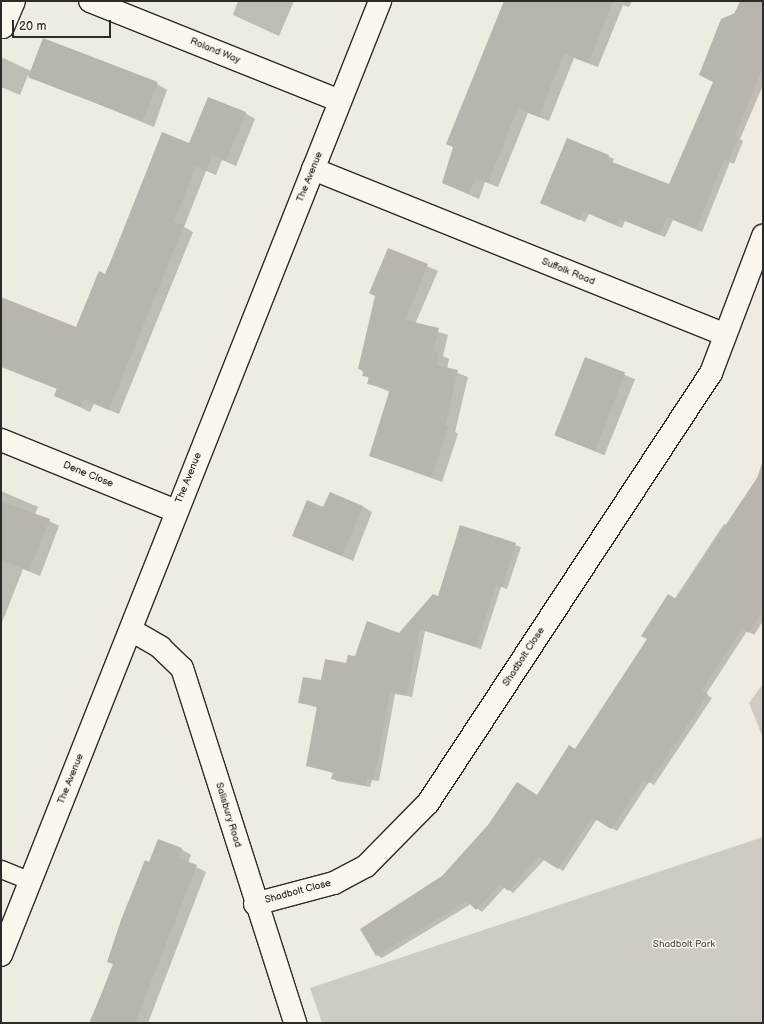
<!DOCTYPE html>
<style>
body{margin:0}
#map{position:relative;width:764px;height:1024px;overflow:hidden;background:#eeebe0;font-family:"Balsamiq Sans",sans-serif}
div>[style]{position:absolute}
.green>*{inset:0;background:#cecbc2}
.shadow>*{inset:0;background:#0003;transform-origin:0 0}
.building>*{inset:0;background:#b8b5ae;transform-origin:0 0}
.roads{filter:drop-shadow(1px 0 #2b2b2b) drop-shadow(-1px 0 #2b2b2b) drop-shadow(0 1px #2b2b2b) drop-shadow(0 -1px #2b2b2b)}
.lane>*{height:17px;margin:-8.5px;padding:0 8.5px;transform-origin:8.5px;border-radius:8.5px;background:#fbf7ec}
.street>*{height:22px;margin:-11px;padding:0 11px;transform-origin:11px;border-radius:11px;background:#fbf7ec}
.secondary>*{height:22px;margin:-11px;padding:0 11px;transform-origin:11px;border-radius:11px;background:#fbf7ec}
span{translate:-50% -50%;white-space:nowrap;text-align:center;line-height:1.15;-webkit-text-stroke:3px #fbf7ec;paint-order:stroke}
.street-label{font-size:10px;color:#2b2b2b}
.park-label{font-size:10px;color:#545351}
.frame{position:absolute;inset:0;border:2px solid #2b2b2b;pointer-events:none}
.scale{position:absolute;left:12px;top:20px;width:99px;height:18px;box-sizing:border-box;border:2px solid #2b2b2b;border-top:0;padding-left:5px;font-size:12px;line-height:14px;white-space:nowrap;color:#2b2b2b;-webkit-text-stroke:3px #fbf7ec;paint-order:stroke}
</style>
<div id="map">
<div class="green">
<div style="clip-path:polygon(763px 684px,763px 738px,749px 703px)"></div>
<div style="clip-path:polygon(763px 837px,763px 1023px,322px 1023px,310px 988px)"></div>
</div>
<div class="shadow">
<div style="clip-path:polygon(238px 1px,294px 1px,279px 36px,233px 15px)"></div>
<div style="clip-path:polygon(505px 1px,632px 1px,629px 7px,623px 5px,598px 67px,574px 58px,549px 121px,528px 113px,498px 187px,485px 182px,479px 199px,443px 183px)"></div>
<div style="clip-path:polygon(741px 1px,763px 1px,763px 85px,740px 139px,743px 141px,734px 164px,730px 162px,702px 232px,673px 220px,665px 237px,625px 221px,622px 228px,589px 214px,585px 222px,547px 205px,608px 156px,614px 159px,612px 163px,670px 185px,714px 82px,700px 75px)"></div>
<div style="clip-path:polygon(1px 57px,31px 71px,157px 84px,167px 90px,154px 127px,28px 75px,20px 95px,1px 87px)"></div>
<div style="clip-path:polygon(245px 113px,255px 119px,236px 166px,222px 160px,216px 175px,206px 171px,184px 227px,193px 232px,119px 414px,94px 404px,90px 412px,55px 395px,57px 389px,1px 367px,1px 298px,76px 329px,105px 275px,162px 133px,190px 144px)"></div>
<div style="clip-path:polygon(388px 249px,438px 271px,415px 324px,448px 335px,443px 356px,449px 359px,447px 369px,468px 377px,455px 432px,458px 434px,442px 482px,370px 456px,390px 392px,368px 383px,369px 379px,359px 368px)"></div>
<div style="left:585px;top:359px;width:54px;height:82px;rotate:22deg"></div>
<div style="clip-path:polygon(763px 459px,763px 621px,754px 635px,747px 631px,706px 694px,712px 698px,654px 785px,649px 782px,617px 831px,597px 819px,563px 871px,545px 859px,513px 893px,505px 887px,482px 912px,471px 904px,382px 958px,377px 955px,442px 877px,537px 796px,575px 750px,724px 524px,728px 527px,756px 482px)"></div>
<div style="clip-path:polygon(1px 491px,38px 507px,35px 514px,59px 526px,40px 576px,23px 569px,1px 625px)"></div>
<div style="clip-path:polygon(362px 506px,372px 512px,353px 561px,293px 535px,324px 508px)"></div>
<div style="clip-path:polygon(461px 527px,521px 547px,507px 589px,501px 587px,481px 649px,425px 631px,412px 697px,395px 694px,379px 781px,372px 780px,370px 787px,337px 781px,332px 778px,333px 773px,307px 766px,318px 708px,299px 702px,356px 658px,400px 634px,438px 597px)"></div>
<div style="clip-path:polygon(181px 849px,191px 855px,188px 863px,206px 872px,148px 1023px,89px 1023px,114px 965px,108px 961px,150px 864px)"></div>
</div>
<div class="building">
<div style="clip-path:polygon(504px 1px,613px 1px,588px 63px,564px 53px,539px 117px,518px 108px,488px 183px,475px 178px,469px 194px,442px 183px,453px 147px,446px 144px)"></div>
<div style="clip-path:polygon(740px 1px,763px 1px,763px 68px,735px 135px,738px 137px,728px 161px,724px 160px,696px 229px,667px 217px,659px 235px,619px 218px,616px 225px,583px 211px,579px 220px,540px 203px,567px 138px,609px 155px,607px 160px,669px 184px,713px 82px,699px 75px,721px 19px,735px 13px)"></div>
<div style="left:43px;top:38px;width:123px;height:42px;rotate:21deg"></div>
<div style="clip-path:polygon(208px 97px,246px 112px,226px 161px,212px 155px,206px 170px,196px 166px,174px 222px,184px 225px,109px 410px,84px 399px,80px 407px,54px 396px,57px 388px,1px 366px,1px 297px,76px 327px,99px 271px,105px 274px,115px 252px,162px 132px,189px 143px)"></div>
<div style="clip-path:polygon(388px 248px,428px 264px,405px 320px,439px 328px,433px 351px,439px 353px,436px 365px,458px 370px,445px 426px,448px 427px,432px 477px,369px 456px,390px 389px,367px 384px,369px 377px,362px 376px,364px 370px,358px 369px,375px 296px,369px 293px)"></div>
<div style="left:585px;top:357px;width:43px;height:84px;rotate:21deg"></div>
<div style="clip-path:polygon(763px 469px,763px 611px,749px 633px,742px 628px,702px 690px,708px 694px,649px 783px,643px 780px,611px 829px,592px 817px,558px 869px,539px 857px,508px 891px,500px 884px,476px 910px,467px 901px,376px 956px,360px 929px,442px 876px,488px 825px,517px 782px,537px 795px,569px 745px,575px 749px,647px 639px,641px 636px,668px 594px,676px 599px)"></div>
<div style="clip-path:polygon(330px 492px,363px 506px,342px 556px,292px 536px,307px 500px,323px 507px)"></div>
<div style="clip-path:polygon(1px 501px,50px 519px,29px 571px,1px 560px)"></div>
<div style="clip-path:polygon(460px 525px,516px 543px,502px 587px,496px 585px,476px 647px,420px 629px,407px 694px,390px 691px,374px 779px,367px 778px,366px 785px,331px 779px,333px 772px,306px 766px,317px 706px,298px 703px,303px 677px,321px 680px,325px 659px,346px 663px,348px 655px,355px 656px,367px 621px,399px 633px,433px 594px,438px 596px)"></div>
<div style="clip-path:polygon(158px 839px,182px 848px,178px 858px,197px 865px,135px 1023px,90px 1023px,113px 964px,107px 962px,121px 920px,145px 860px,149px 862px)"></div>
</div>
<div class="roads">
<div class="lane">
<div style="left:1px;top:869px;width:31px;rotate:22deg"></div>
</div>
<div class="street">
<div style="left:90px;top:1px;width:269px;rotate:21.8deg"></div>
<div style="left:3px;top:27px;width:28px;rotate:-67deg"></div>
<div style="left:313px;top:169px;width:444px;rotate:21.9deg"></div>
<div style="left:1px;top:440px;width:189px;rotate:22.1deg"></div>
<div style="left:255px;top:904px;width:82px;rotate:-14.9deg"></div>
<div style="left:334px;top:883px;width:36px;rotate:-28deg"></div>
<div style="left:366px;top:866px;width:88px;rotate:-45.5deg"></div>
<div style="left:428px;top:803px;width:515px;rotate:-56.65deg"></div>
<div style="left:711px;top:373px;width:147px;rotate:-69.2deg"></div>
</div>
<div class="secondary">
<div style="left:131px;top:630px;width:34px;rotate:30deg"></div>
<div style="left:160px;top:647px;width:30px;rotate:44deg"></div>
<div style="left:182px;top:668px;width:373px;rotate:72.3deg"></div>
<div style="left:1px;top:955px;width:1027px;rotate:-68.33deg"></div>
</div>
</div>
<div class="street-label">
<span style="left:215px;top:51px;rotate:22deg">Roland Way</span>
<span style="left:310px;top:177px;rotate:-68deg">The Avenue</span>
<span style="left:568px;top:272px;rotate:22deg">Suffolk Road</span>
<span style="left:88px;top:475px;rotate:22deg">Dene Close</span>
<span style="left:189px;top:478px;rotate:-68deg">The Avenue</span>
<span style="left:524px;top:657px;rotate:-57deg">Shadbolt Close</span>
<span style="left:71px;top:779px;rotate:-68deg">The Avenue</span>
<span style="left:228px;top:815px;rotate:73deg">Salisbury Road</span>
<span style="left:298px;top:892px;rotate:-15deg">Shadbolt Close</span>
</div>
<div class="park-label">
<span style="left:684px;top:945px">Shadbolt Park</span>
</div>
<div class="frame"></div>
<div class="scale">20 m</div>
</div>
